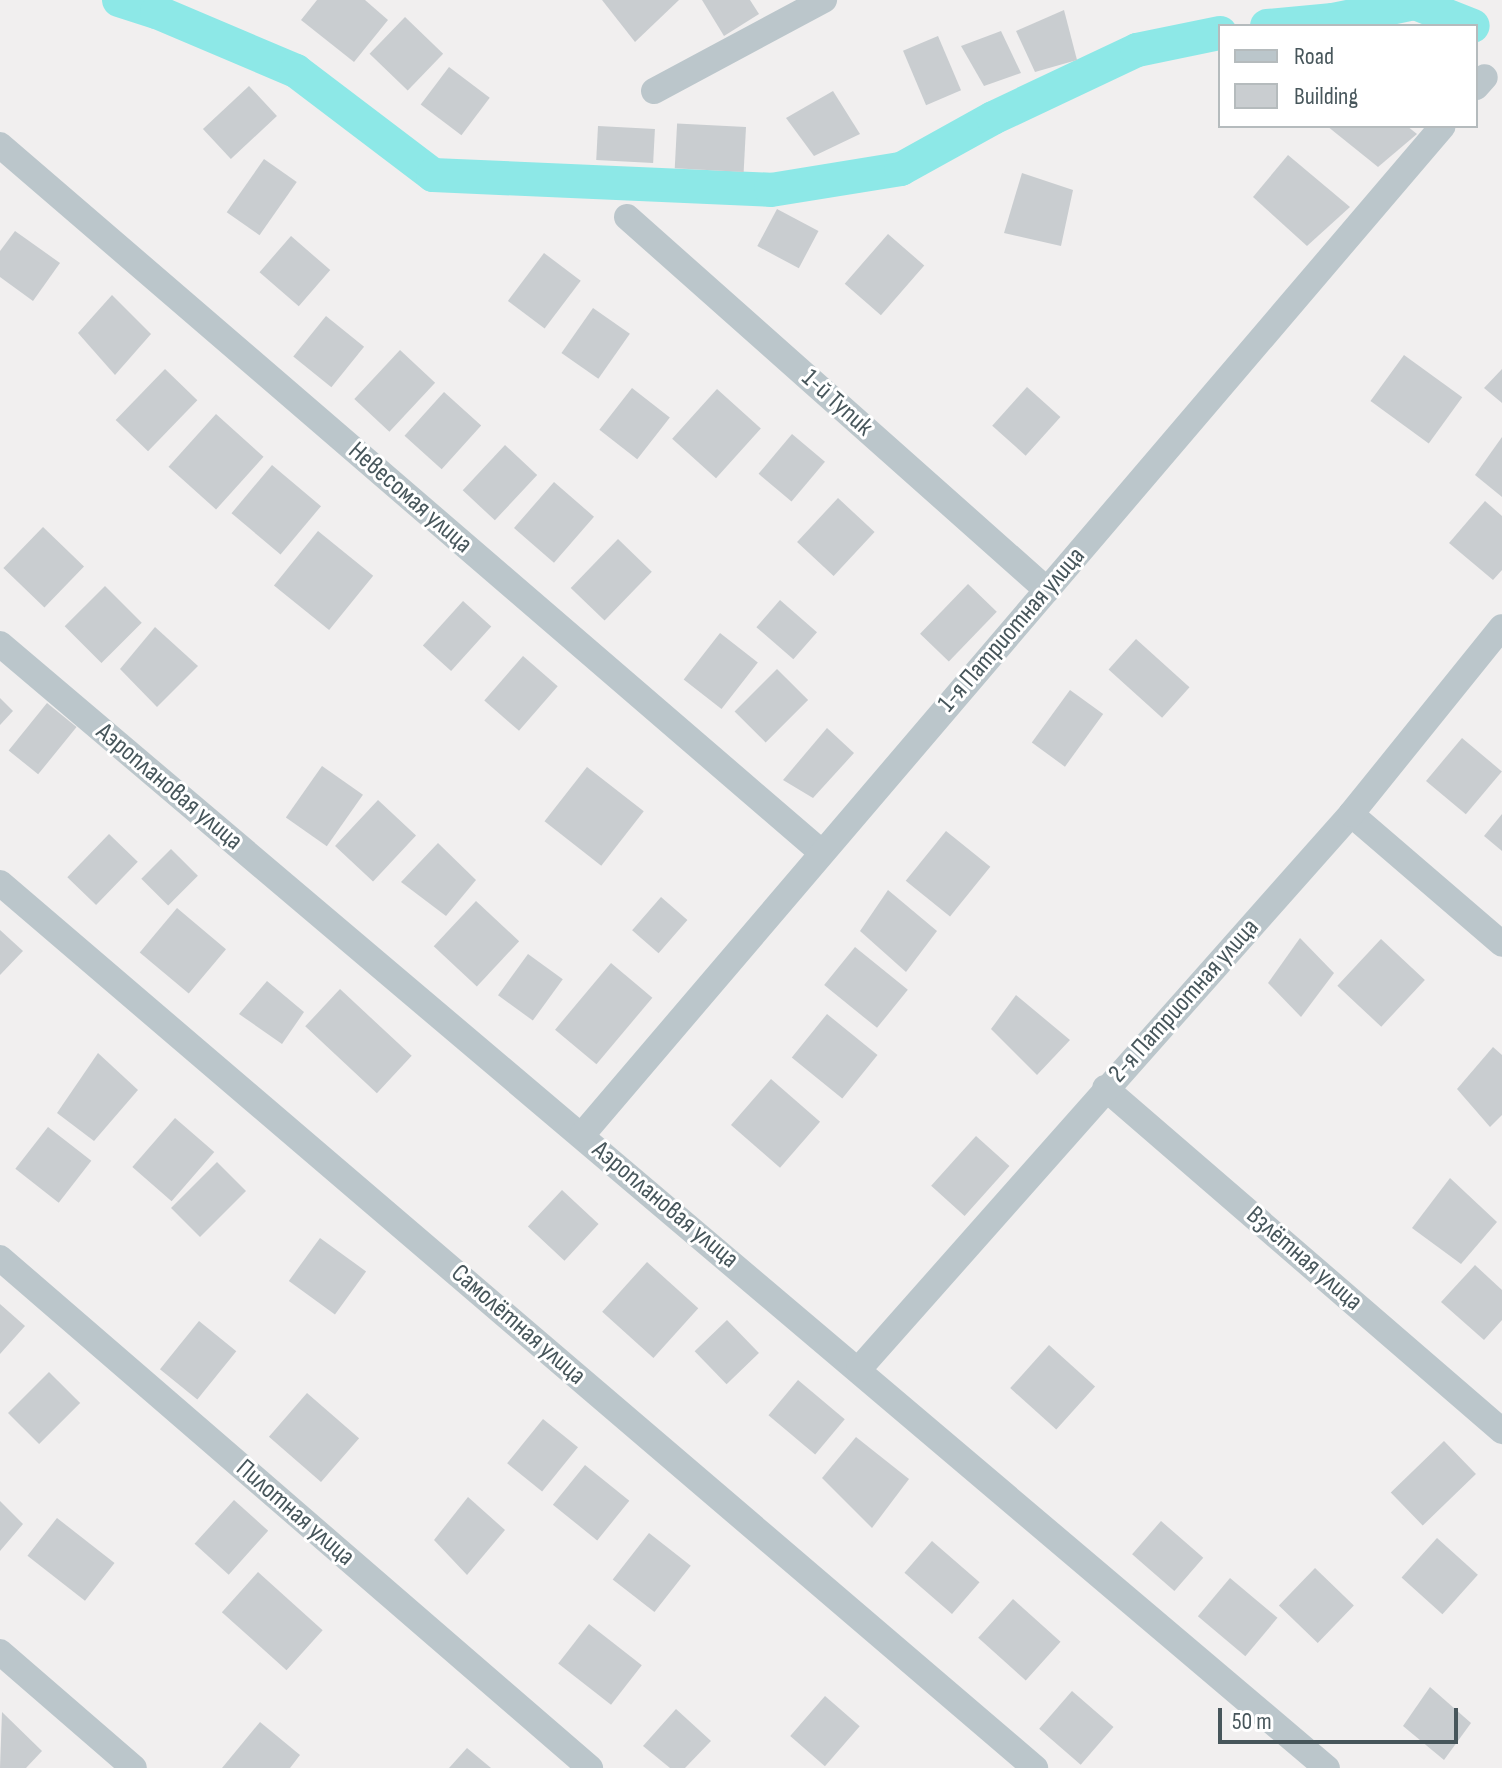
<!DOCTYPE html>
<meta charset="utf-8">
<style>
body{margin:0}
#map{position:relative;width:1502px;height:1768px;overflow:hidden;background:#f1efef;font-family:"Sofia Sans Condensed",sans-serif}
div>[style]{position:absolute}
.canal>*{height:34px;margin:-17px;padding:0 17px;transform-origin:17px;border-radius:17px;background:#8de8e7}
.building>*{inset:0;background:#c9cdd0;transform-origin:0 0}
.street>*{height:26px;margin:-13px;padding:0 13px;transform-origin:13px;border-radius:13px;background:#bbc6cb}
span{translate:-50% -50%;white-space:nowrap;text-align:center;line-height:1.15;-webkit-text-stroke:6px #fff;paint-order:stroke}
.street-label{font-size:26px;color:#47565b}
.legend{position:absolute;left:1218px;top:24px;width:260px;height:104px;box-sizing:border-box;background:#fff;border:2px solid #b5bbbd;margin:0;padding:10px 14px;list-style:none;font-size:24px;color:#47565b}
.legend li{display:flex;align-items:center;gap:16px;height:40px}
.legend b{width:40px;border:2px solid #b5bbbd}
.scale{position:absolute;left:1218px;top:1708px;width:240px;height:36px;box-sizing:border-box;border:4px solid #47565b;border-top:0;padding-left:10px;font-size:24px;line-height:28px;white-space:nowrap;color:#47565b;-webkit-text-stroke:6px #fff;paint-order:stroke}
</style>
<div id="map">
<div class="canal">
<div style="left:119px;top:0;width:40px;rotate:18deg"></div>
<div style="left:157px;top:12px;width:151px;rotate:23deg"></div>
<div style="left:296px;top:71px;width:172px;rotate:37.2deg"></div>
<div style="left:433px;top:175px;width:338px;rotate:2.5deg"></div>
<div style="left:771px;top:190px;width:132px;rotate:-9.2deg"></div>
<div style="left:901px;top:169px;width:105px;rotate:-29deg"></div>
<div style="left:993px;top:118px;width:159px;rotate:-25.3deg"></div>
<div style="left:1137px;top:50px;width:85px;rotate:-11.6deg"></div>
<div style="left:1267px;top:26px;width:66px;rotate:-5.2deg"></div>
<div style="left:1333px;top:20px;width:84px;rotate:-11.7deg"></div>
<div style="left:1415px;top:3px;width:62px;rotate:21.6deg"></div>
</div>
<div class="building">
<div style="clip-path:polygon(317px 0,365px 0,388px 20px,354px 62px,301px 20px)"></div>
<div style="clip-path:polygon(602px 0,679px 0,635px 42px)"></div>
<div style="clip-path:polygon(702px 0,750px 0,759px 14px,724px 36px)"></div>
<div style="clip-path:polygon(1064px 10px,1077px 60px,1035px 72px,1016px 31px)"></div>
<div style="left:405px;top:17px;width:53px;height:51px;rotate:44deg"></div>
<div style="clip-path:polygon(1001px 31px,1021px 73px,984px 86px,961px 46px)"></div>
<div style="left:938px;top:36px;width:59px;height:38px;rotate:67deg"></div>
<div style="left:449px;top:67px;width:51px;height:47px;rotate:37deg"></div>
<div style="left:249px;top:86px;width:41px;height:63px;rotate:47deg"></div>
<div style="clip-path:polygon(833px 91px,860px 134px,814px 156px,786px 118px)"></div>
<div style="left:598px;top:126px;width:57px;height:34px;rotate:3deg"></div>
<div style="clip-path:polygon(1327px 126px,1407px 126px,1417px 134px,1378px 167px)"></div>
<div style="left:746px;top:127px;width:45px;height:69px;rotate:93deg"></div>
<div style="clip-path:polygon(1288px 155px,1350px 207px,1307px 246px,1253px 197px)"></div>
<div style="left:264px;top:159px;width:40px;height:65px;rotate:35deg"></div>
<div style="clip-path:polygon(1022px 173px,1073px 190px,1061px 246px,1004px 233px)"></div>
<div style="left:777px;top:209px;width:47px;height:42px;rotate:28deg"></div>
<div style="clip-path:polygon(15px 231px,60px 263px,33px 301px,0 277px,0 251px)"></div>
<div style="left:888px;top:234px;width:48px;height:66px;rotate:41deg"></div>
<div style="left:291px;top:236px;width:52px;height:48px;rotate:41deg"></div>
<div style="left:544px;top:253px;width:46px;height:60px;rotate:37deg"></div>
<div style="clip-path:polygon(112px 295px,151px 334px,115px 375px,78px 333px)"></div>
<div style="left:593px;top:308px;width:45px;height:55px;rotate:35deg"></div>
<div style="left:326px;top:316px;width:49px;height:52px;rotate:39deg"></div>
<div style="left:400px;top:350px;width:48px;height:67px;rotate:43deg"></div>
<div style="left:1404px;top:355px;width:72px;height:57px;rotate:36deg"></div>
<div style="left:165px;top:369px;width:45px;height:71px;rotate:44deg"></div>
<div style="clip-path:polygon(1502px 369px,1502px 403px,1484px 388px)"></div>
<div style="left:1027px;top:387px;width:45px;height:52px;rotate:42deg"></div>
<div style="left:632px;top:388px;width:48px;height:53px;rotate:38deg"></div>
<div style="left:717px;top:389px;width:59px;height:67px;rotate:42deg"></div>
<div style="left:444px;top:392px;width:50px;height:59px;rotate:42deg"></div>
<div style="left:216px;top:414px;width:64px;height:71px;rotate:42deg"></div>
<div style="left:792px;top:434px;width:43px;height:52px;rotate:40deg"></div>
<div style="clip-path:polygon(1502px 437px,1502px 497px,1475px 475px)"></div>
<div style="left:505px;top:445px;width:44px;height:62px;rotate:43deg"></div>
<div style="left:272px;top:465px;width:64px;height:63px;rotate:40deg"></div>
<div style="left:554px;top:482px;width:53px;height:61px;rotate:41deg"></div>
<div style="left:838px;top:498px;width:50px;height:60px;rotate:43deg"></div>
<div style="clip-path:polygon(1485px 501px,1502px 516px,1502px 570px,1493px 580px,1449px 543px)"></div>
<div style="left:43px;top:527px;width:57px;height:57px;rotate:44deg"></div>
<div style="left:318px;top:531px;width:71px;height:70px;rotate:39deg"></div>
<div style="left:618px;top:539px;width:47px;height:68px;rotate:44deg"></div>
<div style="left:968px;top:584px;width:40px;height:69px;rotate:44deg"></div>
<div style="left:105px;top:586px;width:52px;height:57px;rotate:45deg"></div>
<div style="left:780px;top:600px;width:49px;height:36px;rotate:41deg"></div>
<div style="left:463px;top:601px;width:38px;height:60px;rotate:42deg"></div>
<div style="clip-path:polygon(155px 627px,198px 666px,157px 707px,120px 669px)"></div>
<div style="left:720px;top:633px;width:48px;height:59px;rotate:38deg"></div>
<div style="left:1136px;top:639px;width:72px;height:41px;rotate:42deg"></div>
<div style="left:523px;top:656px;width:46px;height:59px;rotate:41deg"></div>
<div style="left:777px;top:669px;width:44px;height:60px;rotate:45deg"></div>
<div style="left:1070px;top:690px;width:41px;height:65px;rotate:36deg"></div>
<div style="clip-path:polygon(0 698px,13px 711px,0 725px)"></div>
<div style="left:47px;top:703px;width:38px;height:61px;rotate:39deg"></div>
<div style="clip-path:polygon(827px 728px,854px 753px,813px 798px,783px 780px)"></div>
<div style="left:1462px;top:738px;width:52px;height:56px;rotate:40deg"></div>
<div style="left:322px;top:766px;width:50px;height:63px;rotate:35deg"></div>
<div style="left:587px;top:767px;width:72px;height:69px;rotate:38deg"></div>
<div style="left:378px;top:800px;width:52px;height:63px;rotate:43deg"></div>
<div style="clip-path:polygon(1502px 814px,1502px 851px,1484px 836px)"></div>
<div style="left:946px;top:831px;width:57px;height:64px;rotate:39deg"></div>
<div style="left:109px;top:834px;width:40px;height:60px;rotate:44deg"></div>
<div style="clip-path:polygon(438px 843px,476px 880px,446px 916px,401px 882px)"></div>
<div style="left:171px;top:849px;width:38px;height:42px;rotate:45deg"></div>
<div style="clip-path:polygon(888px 890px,937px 931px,906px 972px,860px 931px)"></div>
<div style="left:661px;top:897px;width:35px;height:44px;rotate:41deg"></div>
<div style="left:476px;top:901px;width:59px;height:62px;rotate:43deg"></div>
<div style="left:177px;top:908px;width:64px;height:58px;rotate:40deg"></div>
<div style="clip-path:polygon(0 930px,23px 951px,0 975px)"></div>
<div style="clip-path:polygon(1300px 938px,1334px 973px,1301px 1017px,1268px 983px)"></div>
<div style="left:1381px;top:939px;width:60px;height:64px;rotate:43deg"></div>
<div style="left:855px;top:947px;width:68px;height:49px;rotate:39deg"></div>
<div style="left:528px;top:954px;width:43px;height:51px;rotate:36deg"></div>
<div style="left:611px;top:963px;width:54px;height:87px;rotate:40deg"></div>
<div style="clip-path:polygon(267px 981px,304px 1012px,282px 1044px,239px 1014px)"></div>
<div style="left:340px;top:989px;width:98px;height:51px;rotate:43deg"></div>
<div style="clip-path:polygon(1016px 995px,1070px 1040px,1037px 1075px,991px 1029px)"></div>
<div style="left:827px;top:1014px;width:65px;height:56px;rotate:39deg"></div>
<div style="clip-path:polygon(1493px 1047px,1502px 1055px,1502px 1115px,1490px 1127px,1457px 1089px)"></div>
<div style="clip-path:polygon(98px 1053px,138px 1090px,94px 1141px,57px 1113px)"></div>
<div style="left:771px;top:1079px;width:65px;height:61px;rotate:41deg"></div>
<div style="left:175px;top:1118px;width:52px;height:65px;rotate:41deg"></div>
<div style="left:48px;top:1127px;width:55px;height:53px;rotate:38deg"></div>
<div style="left:976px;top:1136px;width:45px;height:67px;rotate:42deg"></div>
<div style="left:217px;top:1162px;width:41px;height:65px;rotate:45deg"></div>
<div style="clip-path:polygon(1450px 1178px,1497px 1222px,1461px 1264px,1412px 1228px)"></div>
<div style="left:562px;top:1190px;width:50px;height:50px;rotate:43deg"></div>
<div style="left:320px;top:1238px;width:57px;height:53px;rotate:36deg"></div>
<div style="left:647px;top:1262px;width:69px;height:67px;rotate:42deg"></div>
<div style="clip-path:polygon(1475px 1265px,1502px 1290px,1502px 1320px,1484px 1340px,1441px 1302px)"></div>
<div style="clip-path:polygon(0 1304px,25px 1326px,0 1354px)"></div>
<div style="left:727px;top:1320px;width:46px;height:45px;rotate:46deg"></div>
<div style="left:199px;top:1321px;width:48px;height:62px;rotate:39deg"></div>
<div style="left:1049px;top:1345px;width:62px;height:58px;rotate:42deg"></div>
<div style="left:49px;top:1372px;width:44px;height:58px;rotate:45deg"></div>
<div style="left:798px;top:1380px;width:61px;height:46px;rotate:40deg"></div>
<div style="left:307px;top:1393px;width:69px;height:58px;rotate:41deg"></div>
<div style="left:543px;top:1419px;width:45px;height:57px;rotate:39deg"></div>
<div style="clip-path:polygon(856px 1437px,909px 1479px,872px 1528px,822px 1478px)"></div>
<div style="left:1444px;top:1441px;width:46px;height:74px;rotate:46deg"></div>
<div style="left:585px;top:1465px;width:57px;height:51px;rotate:39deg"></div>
<div style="clip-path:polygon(468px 1497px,505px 1530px,467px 1575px,434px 1540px)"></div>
<div style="left:234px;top:1500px;width:46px;height:59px;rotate:42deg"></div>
<div style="clip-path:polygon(0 1501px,23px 1524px,0 1551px)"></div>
<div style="left:57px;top:1518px;width:73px;height:48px;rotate:38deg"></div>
<div style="left:1161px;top:1521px;width:56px;height:44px;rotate:41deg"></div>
<div style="left:649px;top:1533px;width:53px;height:59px;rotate:38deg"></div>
<div style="left:1437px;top:1538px;width:55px;height:53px;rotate:42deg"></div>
<div style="left:932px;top:1541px;width:63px;height:42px;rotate:41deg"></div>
<div style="left:1315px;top:1568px;width:54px;height:52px;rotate:44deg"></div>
<div style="left:258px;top:1572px;width:87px;height:54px;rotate:42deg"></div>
<div style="left:1230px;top:1578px;width:62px;height:50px;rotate:40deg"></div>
<div style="left:1013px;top:1599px;width:64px;height:52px;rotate:42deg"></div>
<div style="left:589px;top:1624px;width:67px;height:50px;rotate:38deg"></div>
<div style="clip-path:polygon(1430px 1687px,1471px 1723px,1444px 1760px,1403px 1726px)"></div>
<div style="left:1072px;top:1691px;width:55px;height:50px;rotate:41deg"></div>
<div style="left:825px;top:1696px;width:46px;height:53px;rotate:41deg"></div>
<div style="clip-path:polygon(676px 1709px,711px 1741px,685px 1768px,670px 1768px,643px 1746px)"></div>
<div style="clip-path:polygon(2px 1712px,42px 1751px,26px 1768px,0 1768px)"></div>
<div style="clip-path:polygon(260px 1722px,300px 1755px,290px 1768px,222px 1768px)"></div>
<div style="clip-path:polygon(467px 1748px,491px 1768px,449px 1768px)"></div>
</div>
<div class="street">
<div style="left:1476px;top:87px;width:13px;rotate:-48deg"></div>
<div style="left:654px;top:91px;width:193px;rotate:-28.2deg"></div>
<div style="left:0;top:145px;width:1083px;rotate:40.73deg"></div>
<div style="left:627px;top:217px;width:562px;rotate:41.61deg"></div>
<div style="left:0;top:644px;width:1739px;rotate:40.27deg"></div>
<div style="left:1351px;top:814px;width:199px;rotate:40.7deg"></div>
<div style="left:0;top:883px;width:1362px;rotate:40.53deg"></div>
<div style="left:1105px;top:1088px;width:525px;rotate:40.83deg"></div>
<div style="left:582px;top:1135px;width:1326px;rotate:-49.53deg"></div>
<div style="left:0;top:1258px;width:780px;rotate:40.84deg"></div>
<div style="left:859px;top:1369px;width:742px;rotate:-48.44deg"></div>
<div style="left:1351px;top:814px;width:240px;rotate:-51.1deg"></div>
<div style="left:0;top:1652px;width:177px;rotate:40.9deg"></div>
</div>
<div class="street-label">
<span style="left:837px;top:403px;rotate:42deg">1-й Тупик</span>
<span style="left:410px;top:498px;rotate:41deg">Невесомая улица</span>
<span style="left:1012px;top:630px;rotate:-49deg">1-я Патриотная улица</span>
<span style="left:169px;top:787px;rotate:40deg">Аэроплановая улица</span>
<span style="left:1184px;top:1001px;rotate:-48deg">2-я Патриотная улица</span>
<span style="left:665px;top:1205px;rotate:40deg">Аэроплановая улица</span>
<span style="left:1304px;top:1259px;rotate:41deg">Взлётная улица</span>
<span style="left:518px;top:1325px;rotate:41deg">Самолётная улица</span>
<span style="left:295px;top:1513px;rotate:41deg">Пилотная улица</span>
</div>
<ul class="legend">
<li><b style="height:10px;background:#bbc6cb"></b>Road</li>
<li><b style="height:22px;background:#c9cdd0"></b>Building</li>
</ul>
<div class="scale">50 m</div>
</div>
